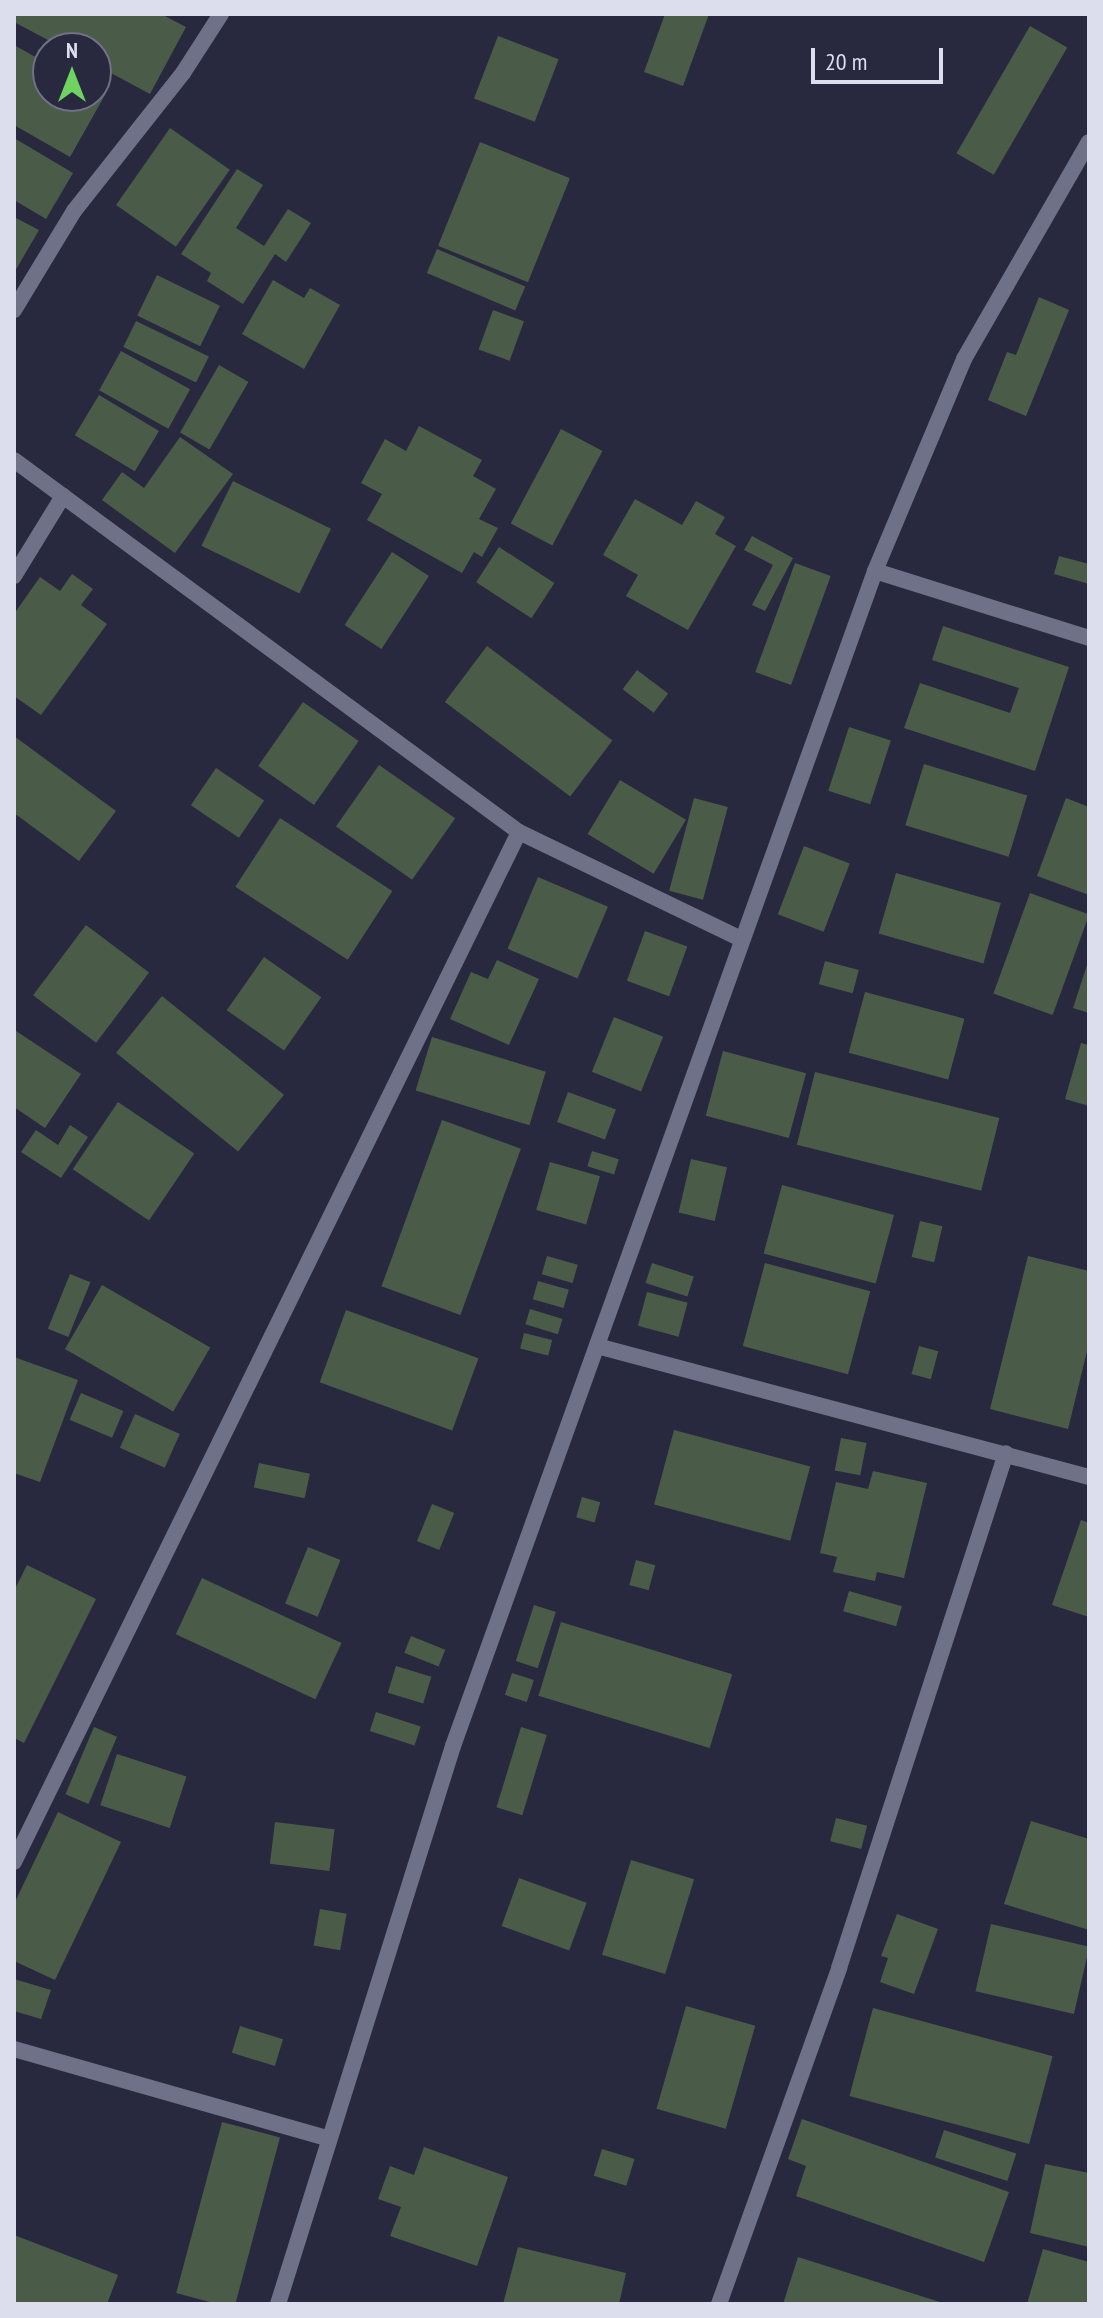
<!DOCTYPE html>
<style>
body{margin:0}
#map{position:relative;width:1103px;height:2318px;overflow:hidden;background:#28293f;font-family:"PT Sans Narrow",sans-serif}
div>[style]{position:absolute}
.building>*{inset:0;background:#4a5c47;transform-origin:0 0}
.minor>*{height:16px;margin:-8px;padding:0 8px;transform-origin:8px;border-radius:8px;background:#6e7188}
span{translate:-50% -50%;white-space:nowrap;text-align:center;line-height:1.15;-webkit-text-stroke:6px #28293f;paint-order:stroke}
.frame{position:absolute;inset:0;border:16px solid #dcdeed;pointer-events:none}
.north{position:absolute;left:32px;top:32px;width:80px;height:80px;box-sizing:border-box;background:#28293f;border:2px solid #707185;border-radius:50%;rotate:0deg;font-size:22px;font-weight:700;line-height:32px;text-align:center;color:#dcdeed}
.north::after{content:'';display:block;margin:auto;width:28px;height:36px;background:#6ed360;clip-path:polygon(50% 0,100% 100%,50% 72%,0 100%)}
.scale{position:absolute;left:811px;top:48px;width:132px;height:36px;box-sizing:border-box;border:4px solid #dcdeed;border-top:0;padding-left:10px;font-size:24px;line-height:28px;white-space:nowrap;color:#dcdeed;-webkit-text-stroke:6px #28293f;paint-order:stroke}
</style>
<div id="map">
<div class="building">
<div style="clip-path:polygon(14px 14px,161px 14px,186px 27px,150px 94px,96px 65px,96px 48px,63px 48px,14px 22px)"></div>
<div style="clip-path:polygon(665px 14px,709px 14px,683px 86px,644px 72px)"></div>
<div style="left:1030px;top:26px;width:43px;height:147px;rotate:30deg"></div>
<div style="left:498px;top:36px;width:65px;height:67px;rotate:21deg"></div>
<div style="clip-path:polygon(14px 45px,48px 64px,48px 96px,96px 96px,96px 90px,105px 95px,70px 157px,14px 125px)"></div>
<div style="left:170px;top:128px;width:73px;height:94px;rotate:35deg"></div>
<div style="clip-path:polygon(14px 138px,73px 173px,46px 219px,14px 200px)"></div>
<div style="left:480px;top:142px;width:97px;height:112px;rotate:22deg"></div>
<div style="clip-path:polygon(237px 169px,263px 185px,236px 228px,264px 246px,288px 209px,311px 223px,286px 262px,275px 254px,243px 304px,207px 281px,211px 273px,181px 254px)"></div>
<div style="clip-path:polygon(14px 217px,39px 230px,14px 273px)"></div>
<div style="left:437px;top:249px;width:96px;height:26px;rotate:23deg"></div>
<div style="left:157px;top:275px;width:70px;height:45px;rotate:26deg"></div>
<div style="clip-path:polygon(273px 280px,304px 298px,310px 288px,340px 305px,304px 369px,242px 334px)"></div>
<div style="clip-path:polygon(1039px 297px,1069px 310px,1026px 416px,988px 400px,1007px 352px,1016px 355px)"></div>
<div style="left:493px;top:310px;width:33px;height:42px;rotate:20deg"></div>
<div style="left:136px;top:321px;width:81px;height:29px;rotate:26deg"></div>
<div style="left:121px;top:351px;width:79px;height:45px;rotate:29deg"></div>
<div style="left:219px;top:365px;width:34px;height:78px;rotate:30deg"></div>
<div style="left:99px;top:395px;width:70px;height:47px;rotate:31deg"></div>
<div style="clip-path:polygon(419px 426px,482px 460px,473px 476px,496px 489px,479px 519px,498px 528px,482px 557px,474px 552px,462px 573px,367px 520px,382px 494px,361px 483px,385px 439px,406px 451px)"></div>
<div style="left:561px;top:429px;width:47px;height:107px;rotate:28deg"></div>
<div style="clip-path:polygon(180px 437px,233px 474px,175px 553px,102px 500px,122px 472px,144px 488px)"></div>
<div style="left:233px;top:481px;width:109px;height:72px;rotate:26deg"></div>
<div style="clip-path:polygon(635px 499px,682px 525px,696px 501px,725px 517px,715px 534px,736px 546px,688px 630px,626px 596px,638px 575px,603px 555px)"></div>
<div style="clip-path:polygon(752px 536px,793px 558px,765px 611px,752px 605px,773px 565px,744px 550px)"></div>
<div style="left:499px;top:547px;width:66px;height:42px;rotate:33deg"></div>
<div style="left:392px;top:552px;width:44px;height:87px;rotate:33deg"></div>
<div style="clip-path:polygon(1059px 556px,1089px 564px,1089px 584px,1054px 574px)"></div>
<div style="left:795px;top:563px;width:38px;height:116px;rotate:20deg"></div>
<div style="clip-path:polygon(72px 574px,93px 589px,81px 605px,107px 624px,41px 715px,14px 696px,14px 614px,40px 577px,60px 591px)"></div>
<div style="clip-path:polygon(943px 626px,1069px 667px,1035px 771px,904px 728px,920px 683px,1010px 713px,1019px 688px,932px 660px)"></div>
<div style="left:487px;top:646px;width:157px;height:70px;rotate:37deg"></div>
<div style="left:637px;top:670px;width:39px;height:24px;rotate:37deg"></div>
<div style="left:303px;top:702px;width:68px;height:78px;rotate:35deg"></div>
<div style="left:849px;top:727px;width:44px;height:67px;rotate:18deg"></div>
<div style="clip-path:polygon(14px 736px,116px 811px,79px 861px,14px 813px)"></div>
<div style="left:924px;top:764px;width:108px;height:64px;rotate:17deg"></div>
<div style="left:379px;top:765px;width:93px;height:75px;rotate:35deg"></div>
<div style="left:216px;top:768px;width:58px;height:45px;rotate:34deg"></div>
<div style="left:620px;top:780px;width:77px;height:63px;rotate:31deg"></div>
<div style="left:694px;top:798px;width:35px;height:96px;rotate:15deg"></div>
<div style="clip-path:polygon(1066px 798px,1089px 807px,1089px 895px,1037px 876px)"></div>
<div style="left:280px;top:818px;width:134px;height:82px;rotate:33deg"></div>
<div style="left:804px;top:846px;width:49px;height:73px;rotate:21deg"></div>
<div style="left:896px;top:873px;width:109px;height:63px;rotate:16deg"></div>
<div style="left:538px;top:877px;width:76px;height:78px;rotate:23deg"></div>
<div style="left:1030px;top:893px;width:63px;height:107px;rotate:20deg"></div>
<div style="left:86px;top:925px;width:79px;height:88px;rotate:37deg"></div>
<div style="left:645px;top:931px;width:45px;height:53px;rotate:20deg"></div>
<div style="left:264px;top:957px;width:70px;height:65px;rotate:35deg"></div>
<div style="clip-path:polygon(1089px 959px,1089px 1013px,1073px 1008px)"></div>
<div style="clip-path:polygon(497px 960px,539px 979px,509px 1045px,450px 1019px,471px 972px,488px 979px)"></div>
<div style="left:825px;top:961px;width:35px;height:24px;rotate:15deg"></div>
<div style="left:865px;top:992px;width:103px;height:63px;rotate:15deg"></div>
<div style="left:162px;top:996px;width:157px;height:73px;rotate:39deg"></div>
<div style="left:614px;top:1017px;width:53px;height:59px;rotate:22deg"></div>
<div style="clip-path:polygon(16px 1031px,81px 1074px,45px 1128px,14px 1107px)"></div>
<div style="left:432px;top:1037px;width:119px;height:56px;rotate:17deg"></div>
<div style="clip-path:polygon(1081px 1043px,1089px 1045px,1089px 1106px,1065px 1099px)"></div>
<div style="left:723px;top:1051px;width:86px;height:67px;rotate:15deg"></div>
<div style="left:815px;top:1072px;width:190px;height:75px;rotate:14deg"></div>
<div style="left:568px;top:1092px;width:51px;height:32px;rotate:20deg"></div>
<div style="left:118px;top:1102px;width:92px;height:81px;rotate:34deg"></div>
<div style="left:442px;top:1120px;width:84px;height:177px;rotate:20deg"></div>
<div style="clip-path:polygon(70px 1125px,88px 1137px,61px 1178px,21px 1152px,36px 1130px,58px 1145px)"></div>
<div style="left:592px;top:1151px;width:28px;height:16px;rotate:17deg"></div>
<div style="left:691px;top:1159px;width:37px;height:55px;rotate:13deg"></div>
<div style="left:550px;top:1162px;width:52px;height:50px;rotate:16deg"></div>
<div style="left:782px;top:1185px;width:116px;height:71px;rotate:15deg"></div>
<div style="left:920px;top:1221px;width:23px;height:37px;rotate:13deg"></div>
<div style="left:547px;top:1256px;width:32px;height:19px;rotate:16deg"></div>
<div style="clip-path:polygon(1028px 1256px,1089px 1271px,1089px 1343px,1068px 1429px,990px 1409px)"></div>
<div style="left:652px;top:1263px;width:44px;height:21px;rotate:18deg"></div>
<div style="left:765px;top:1263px;width:109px;height:86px;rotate:15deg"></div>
<div style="left:70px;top:1274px;width:22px;height:59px;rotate:22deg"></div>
<div style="left:538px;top:1281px;width:32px;height:19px;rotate:16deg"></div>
<div style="left:102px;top:1285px;width:125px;height:74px;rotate:30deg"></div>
<div style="left:647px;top:1292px;width:42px;height:35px;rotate:15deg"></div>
<div style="left:530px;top:1309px;width:34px;height:16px;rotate:17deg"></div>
<div style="left:346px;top:1310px;width:141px;height:77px;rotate:20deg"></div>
<div style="left:524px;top:1333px;width:29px;height:16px;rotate:14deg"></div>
<div style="left:919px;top:1346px;width:20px;height:29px;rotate:15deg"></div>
<div style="clip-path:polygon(14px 1357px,78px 1380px,40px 1482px,14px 1473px)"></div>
<div style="left:81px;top:1393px;width:46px;height:29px;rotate:23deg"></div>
<div style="left:135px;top:1414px;width:49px;height:37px;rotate:24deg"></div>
<div style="left:674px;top:1430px;width:141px;height:77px;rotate:15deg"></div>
<div style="left:841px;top:1438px;width:26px;height:33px;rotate:11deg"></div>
<div style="left:259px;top:1463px;width:52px;height:25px;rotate:12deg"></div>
<div style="clip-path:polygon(873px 1471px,927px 1483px,904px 1578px,877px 1572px,875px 1581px,833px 1572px,837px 1557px,820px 1553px,836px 1482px,868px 1489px)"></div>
<div style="left:582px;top:1497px;width:19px;height:21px;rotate:16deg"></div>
<div style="left:432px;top:1504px;width:24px;height:40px;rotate:22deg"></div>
<div style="clip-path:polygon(1081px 1520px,1089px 1523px,1089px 1617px,1052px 1605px)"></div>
<div style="left:308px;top:1547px;width:35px;height:61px;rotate:22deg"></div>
<div style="left:636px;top:1560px;width:20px;height:26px;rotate:15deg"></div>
<div style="clip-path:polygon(27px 1565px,96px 1599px,24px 1743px,14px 1738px,14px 1591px)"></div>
<div style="left:202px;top:1578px;width:154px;height:62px;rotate:25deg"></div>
<div style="left:849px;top:1591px;width:55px;height:21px;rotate:16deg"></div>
<div style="left:534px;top:1605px;width:23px;height:59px;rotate:18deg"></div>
<div style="left:561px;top:1622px;width:179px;height:77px;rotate:17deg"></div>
<div style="left:411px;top:1636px;width:37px;height:18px;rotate:22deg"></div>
<div style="left:396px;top:1666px;width:37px;height:28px;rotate:17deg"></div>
<div style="left:512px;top:1673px;width:23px;height:23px;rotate:18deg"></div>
<div style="left:376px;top:1712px;width:47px;height:20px;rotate:18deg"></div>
<div style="left:94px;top:1727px;width:25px;height:73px;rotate:23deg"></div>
<div style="left:521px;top:1727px;width:27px;height:84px;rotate:17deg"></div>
<div style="left:117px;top:1754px;width:73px;height:54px;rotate:18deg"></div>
<div style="clip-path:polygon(58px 1812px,121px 1842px,55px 1980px,14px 1961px,14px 1904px)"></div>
<div style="left:836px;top:1818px;width:32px;height:24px;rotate:14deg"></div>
<div style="clip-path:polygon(1031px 1821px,1089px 1839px,1089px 1930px,1004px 1904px)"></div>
<div style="left:275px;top:1822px;width:60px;height:42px;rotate:7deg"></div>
<div style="left:631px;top:1860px;width:66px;height:99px;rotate:17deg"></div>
<div style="left:519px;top:1878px;width:72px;height:51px;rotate:20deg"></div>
<div style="left:320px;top:1909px;width:27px;height:37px;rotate:10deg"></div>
<div style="clip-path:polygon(897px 1914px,938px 1929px,914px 1994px,880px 1982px,888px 1958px,881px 1956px)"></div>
<div style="left:991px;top:1924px;width:101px;height:69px;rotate:13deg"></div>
<div style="clip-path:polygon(14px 1979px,51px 1990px,41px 2019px,14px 2011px)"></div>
<div style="left:686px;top:2006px;width:72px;height:107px;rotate:16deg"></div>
<div style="left:873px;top:2008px;width:186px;height:91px;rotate:15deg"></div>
<div style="left:240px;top:2026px;width:45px;height:28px;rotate:17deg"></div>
<div style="clip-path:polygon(802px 2119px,1009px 2192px,984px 2262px,796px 2196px,806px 2166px,788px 2159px)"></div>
<div style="left:222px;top:2122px;width:60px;height:177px;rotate:15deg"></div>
<div style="left:944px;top:2130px;width:76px;height:29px;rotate:18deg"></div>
<div style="clip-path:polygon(424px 2147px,508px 2177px,477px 2266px,390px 2236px,401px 2207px,378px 2199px,390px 2166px,414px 2175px)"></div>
<div style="left:602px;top:2149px;width:34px;height:28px;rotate:17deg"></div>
<div style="clip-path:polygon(1045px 2164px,1089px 2173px,1089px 2247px,1030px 2233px)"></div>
<div style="clip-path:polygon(14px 2235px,118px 2275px,107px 2304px,14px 2304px)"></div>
<div style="clip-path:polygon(518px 2247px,626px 2273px,619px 2304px,503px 2304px)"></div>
<div style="clip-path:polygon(1043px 2249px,1089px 2262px,1089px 2304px,1027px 2304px)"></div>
<div style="clip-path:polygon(798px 2257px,943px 2303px,943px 2304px,783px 2304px)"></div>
</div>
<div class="minor">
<div style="left:14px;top:310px;width:116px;rotate:-58.8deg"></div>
<div style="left:74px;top:211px;width:176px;rotate:-51.7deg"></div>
<div style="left:183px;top:73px;width:70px;rotate:-57.2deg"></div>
<div style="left:14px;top:460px;width:627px;rotate:36.38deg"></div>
<div style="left:519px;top:832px;width:246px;rotate:25.7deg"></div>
<div style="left:875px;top:571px;width:224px;rotate:17.4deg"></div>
<div style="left:14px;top:576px;width:94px;rotate:-58.5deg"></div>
<div style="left:597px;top:1346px;width:509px;rotate:14.91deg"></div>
<div style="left:14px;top:1862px;width:1147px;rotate:-63.88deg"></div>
<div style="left:14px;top:2049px;width:325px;rotate:15.9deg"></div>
<div style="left:278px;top:2304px;width:585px;rotate:-72.59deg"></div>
<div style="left:453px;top:1746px;width:1248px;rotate:-70.24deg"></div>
<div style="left:875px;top:571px;width:230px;rotate:-67.2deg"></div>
<div style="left:964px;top:359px;width:250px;rotate:-60.1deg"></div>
<div style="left:719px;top:2304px;width:357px;rotate:-70.3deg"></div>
<div style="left:839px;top:1968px;width:541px;rotate:-72.03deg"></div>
</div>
<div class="frame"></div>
<div class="north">N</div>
<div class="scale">20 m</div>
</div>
